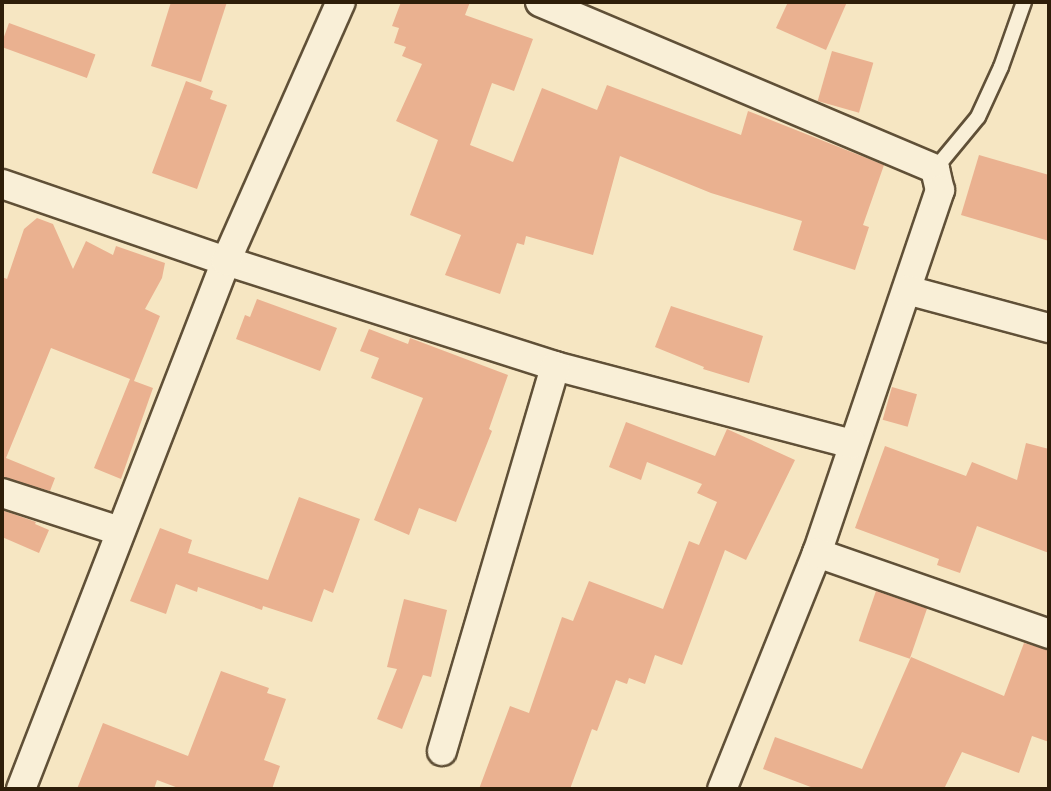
<!DOCTYPE html>
<style>
body{margin:0}
#map{position:relative;width:1051px;height:791px;overflow:hidden;background:#f6e6c2;font-family:"Libre Bodoni",serif}
div>[style]{position:absolute}
.building>*{inset:0;background:#eab190;transform-origin:0 0}
.roads{filter:drop-shadow(2px 0 #605037) drop-shadow(-2px 0 #605037) drop-shadow(0 2px #605037) drop-shadow(0 -2px #605037)}
.service>*{height:14px;margin:-7px;padding:0 7px;transform-origin:7px;border-radius:7px;background:#f9efd7}
.minor>*{height:28px;margin:-14px;padding:0 14px;transform-origin:14px;border-radius:14px;background:#f9efd7}
span{translate:-50% -50%;white-space:nowrap;text-align:center;line-height:1.15;-webkit-text-stroke:7px #f9efd7;paint-order:stroke}
.frame{position:absolute;inset:0;border:4px solid #2e1e09;pointer-events:none}
</style>
<div id="map">
<div class="building">
<div style="clip-path:polygon(171px 2px,227px 2px,201px 82px,151px 66px)"></div>
<div style="clip-path:polygon(401px 2px,470px 2px,465px 15px,533px 39px,514px 91px,492px 83px,470px 145px,513px 162px,542px 88px,597px 110px,607px 85px,741px 135px,748px 111px,884px 165px,863px 225px,869px 227px,855px 270px,793px 250px,802px 221px,711px 193px,620px 156px,593px 255px,526px 236px,524px 245px,517px 243px,500px 294px,445px 275px,461px 235px,410px 215px,438px 140px,396px 121px,422px 64px,402px 56px,406px 47px,394px 43px,399px 28px,392px 26px)"></div>
<div style="clip-path:polygon(788px 2px,847px 2px,826px 50px,776px 28px)"></div>
<div style="left:9px;top:23px;width:92px;height:25px;rotate:20deg"></div>
<div style="left:832px;top:51px;width:43px;height:52px;rotate:16deg"></div>
<div style="clip-path:polygon(186px 81px,213px 91px,210px 99px,227px 105px,197px 189px,152px 173px)"></div>
<div style="clip-path:polygon(979px 155px,1049px 175px,1049px 241px,961px 215px)"></div>
<div style="clip-path:polygon(37px 218px,53px 224px,73px 269px,86px 241px,113px 255px,116px 246px,165px 263px,162px 278px,145px 309px,160px 316px,134px 381px,153px 388px,121px 479px,94px 468px,130px 379px,51px 348px,6px 458px,55px 478px,50px 491px,2px 477px,2px 277px,7px 279px,24px 229px)"></div>
<div style="clip-path:polygon(257px 299px,337px 328px,320px 371px,236px 339px,245px 315px,250px 317px)"></div>
<div style="clip-path:polygon(671px 306px,763px 336px,749px 383px,703px 369px,704px 367px,655px 347px)"></div>
<div style="clip-path:polygon(369px 329px,408px 344px,410px 338px,508px 375px,489px 429px,492px 431px,456px 522px,419px 508px,409px 535px,374px 520px,423px 398px,371px 378px,379px 358px,360px 351px)"></div>
<div style="left:892px;top:387px;width:26px;height:34px;rotate:16deg"></div>
<div style="clip-path:polygon(626px 422px,715px 456px,727px 429px,795px 460px,746px 560px,725px 550px,682px 665px,655px 655px,645px 684px,629px 678px,627px 684px,616px 680px,597px 731px,592px 729px,570px 789px,479px 789px,510px 706px,529px 713px,562px 617px,573px 621px,589px 581px,663px 609px,689px 541px,699px 545px,717px 502px,697px 493px,702px 484px,647px 462px,641px 480px,609px 467px)"></div>
<div style="clip-path:polygon(1026px 443px,1049px 449px,1049px 553px,977px 526px,960px 573px,937px 565px,939px 559px,855px 528px,885px 446px,966px 476px,972px 462px,1017px 480px)"></div>
<div style="clip-path:polygon(299px 497px,360px 519px,333px 593px,324px 589px,312px 622px,263px 606px,262px 610px,198px 587px,197px 592px,176px 584px,166px 614px,130px 601px,160px 528px,192px 540px,188px 553px,268px 580px)"></div>
<div style="clip-path:polygon(2px 510px,36px 522px,35px 524px,49px 530px,39px 553px,2px 537px)"></div>
<div style="left:876px;top:591px;width:54px;height:53px;rotate:19deg"></div>
<div style="clip-path:polygon(404px 599px,447px 610px,431px 677px,423px 675px,402px 729px,377px 719px,397px 669px,387px 667px)"></div>
<div style="clip-path:polygon(1024px 643px,1049px 650px,1049px 742px,1032px 736px,1019px 773px,962px 752px,944px 789px,816px 789px,763px 769px,775px 737px,862px 769px,911px 657px,1004px 696px)"></div>
<div style="clip-path:polygon(221px 671px,269px 688px,267px 693px,286px 699px,264px 760px,280px 766px,272px 789px,181px 789px,157px 780px,154px 789px,77px 789px,103px 723px,188px 756px)"></div>
</div>
<div class="roads">
<div class="service">
<div style="left:935px;top:169px;width:67px;rotate:-50.4deg"></div>
<div style="left:978px;top:117px;width:55px;rotate:-65.3deg"></div>
<div style="left:1001px;top:67px;width:69px;rotate:-70.5deg"></div>
</div>
<div class="minor">
<div style="left:540px;top:2px;width:429px;rotate:22.9deg"></div>
<div style="left:935px;top:169px;width:22px;rotate:77deg"></div>
<div style="left:940px;top:190px;width:383px;rotate:108.7deg"></div>
<div style="left:817px;top:553px;width:254px;rotate:111.9deg"></div>
<div style="left:2px;top:184px;width:237px;rotate:19deg"></div>
<div style="left:226px;top:261px;width:345px;rotate:17.7deg"></div>
<div style="left:555px;top:366px;width:307px;rotate:14.7deg"></div>
<div style="left:907px;top:290px;width:147px;rotate:15deg"></div>
<div style="left:2px;top:493px;width:124px;rotate:17.9deg"></div>
<div style="left:817px;top:553px;width:246px;rotate:19.2deg"></div>
<div style="left:442px;top:751px;width:401px;rotate:-73.6deg"></div>
<div style="left:21px;top:789px;width:566px;rotate:-68.78deg"></div>
<div style="left:226px;top:261px;width:283px;rotate:-66.1deg"></div>
</div>
</div>
<div class="frame"></div>
</div>
